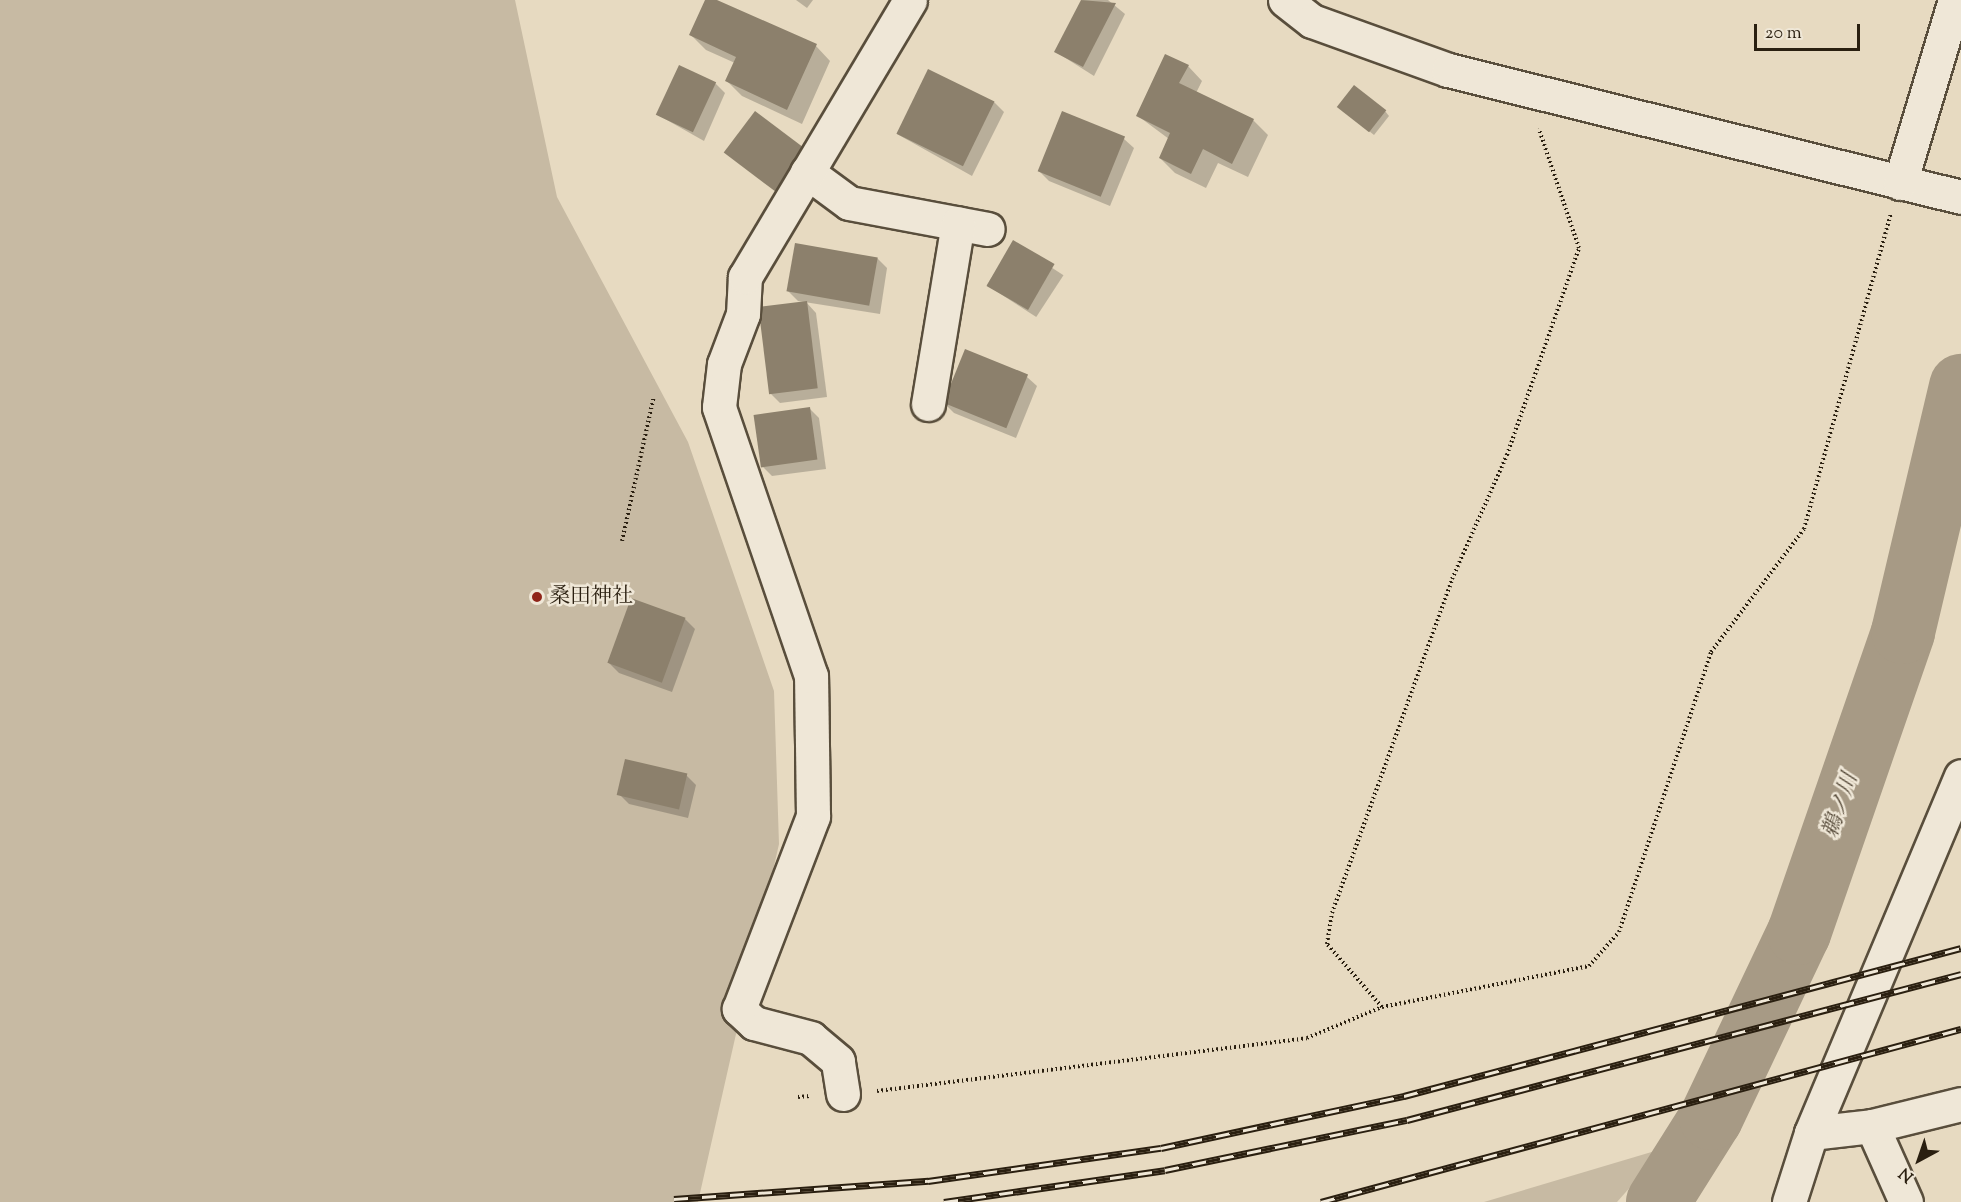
<!DOCTYPE html>
<meta charset="utf-8">
<style>
body{margin:0}
#map{position:relative;width:1961px;height:1202px;overflow:hidden;background:#e7dac1;font-family:"Sorts Mill Goudy","Noto Serif JP",serif}
div>[style]{position:absolute}
.green>*{inset:0;background:#c7baa3}
.shadow>*{inset:0;background:#0003;transform-origin:0 0}
.river>*{height:64px;margin:-32px;padding:0 32px;transform-origin:32px;border-radius:32px;background:#a79a85}
.building>*{inset:0;background:#8c806c;transform-origin:0 0}
.path>*{height:4px;margin-top:-2px;transform-origin:0;background:repeating-linear-gradient(90deg,#2a1f10 0 1.5px,transparent 0 4.5px)}
.roads{filter:drop-shadow(2px 0 #594e3c) drop-shadow(-2px 0 #594e3c) drop-shadow(0 2px #594e3c) drop-shadow(0 -2px #594e3c)}
.minor>*{height:33px;margin:-16.5px;padding:0 16.5px;transform-origin:16.5px;border-radius:16.5px;background:#efe7d7}
.rail>*{height:7px;margin-top:-3.5px;transform-origin:0;background:repeating-linear-gradient(90deg,#efe7d7 0 14px,#2a1f10 0 28px);box-sizing:border-box;border-block:2px solid #2a1f10}
.dots>*{width:16px;height:16px;translate:-50% -50%;box-sizing:border-box;border:3px solid #efe7d7;border-radius:50%}
span{translate:-50% -50%;white-space:nowrap;text-align:center;line-height:1.15;-webkit-text-stroke:5px #efe7d7;paint-order:stroke}
.poi-label{font-size:21px;color:#2a1f10}
.left{translate:0 -50%;text-align:left}
.water-label{font-size:22px;color:#564a39;font-style:italic}
.north{position:absolute;left:1889px;top:1130px;width:60px;height:60px;-webkit-text-stroke:4px #efe7d7;paint-order:stroke;rotate:220deg;font-size:16px;font-weight:700;line-height:24px;text-align:center;color:#2a1f10}
.north::after{content:'';display:block;margin:auto;width:21px;height:27px;background:#2a1f10;clip-path:polygon(50% 0,100% 100%,50% 72%,0 100%)}
.scale{position:absolute;left:1754px;top:24px;width:106px;height:27px;box-sizing:border-box;border:3px solid #2a1f10;border-top:0;padding-left:8px;font-size:18px;line-height:21px;white-space:nowrap;color:#2a1f10;-webkit-text-stroke:4px #efe7d7;paint-order:stroke}
</style>
<div id="map">
<div class="green">
<div style="clip-path:polygon(0 0,515px 0,557px 197px,688px 442px,774px 691px,779px 844px,698px 1202px,0 1202px)"></div>
<div style="clip-path:polygon(1665px 1148px,1617px 1202px,1484px 1202px)"></div>
</div>
<div class="shadow">
<div style="clip-path:polygon(707px 0,816px 46px,830px 61px,802px 124px,742px 96px,727px 81px,735px 63px,706px 50px,691px 35px)"></div>
<div style="clip-path:polygon(796px 0,813px 0,807px 8px)"></div>
<div style="clip-path:polygon(1083px 0,1108px 0,1125px 14px,1094px 76px,1056px 52px)"></div>
<div style="clip-path:polygon(1188px 66px,1202px 81px,1196px 93px,1253px 120px,1268px 135px,1248px 177px,1218px 163px,1206px 188px,1175px 173px,1160px 158px,1169px 139px,1138px 116px)"></div>
<div style="clip-path:polygon(715px 83px,725px 93px,704px 141px,658px 115px)"></div>
<div style="clip-path:polygon(994px 102px,1004px 112px,972px 176px,897px 134px)"></div>
<div style="clip-path:polygon(1344px 111px,1385px 111px,1389px 116px,1374px 135px)"></div>
<div style="clip-path:polygon(1124px 139px,1134px 148px,1110px 206px,1049px 181px,1039px 171px)"></div>
<div style="left:1014px;top:243px;width:59px;height:50px;rotate:33deg"></div>
<div style="clip-path:polygon(877px 258px,887px 268px,880px 314px,798px 301px,788px 291px)"></div>
<div style="clip-path:polygon(806px 302px,816px 313px,827px 397px,780px 403px,770px 393px)"></div>
<div style="clip-path:polygon(1027px 377px,1037px 386px,1016px 438px,954px 413px,944px 403px)"></div>
<div style="clip-path:polygon(809px 408px,819px 418px,826px 469px,772px 476px,762px 466px)"></div>
<div style="clip-path:polygon(632px 600px,685px 619px,695px 629px,672px 692px,619px 673px,609px 663px)"></div>
<div style="clip-path:polygon(686px 775px,696px 785px,688px 818px,629px 804px,619px 794px)"></div>
</div>
<div class="river">
<div style="left:1658px;top:1202px;width:99px;rotate:-57.8deg"></div>
<div style="left:1711px;top:1118px;width:205px;rotate:-64.6deg"></div>
<div style="left:1799px;top:933px;width:318px;rotate:-70.9deg"></div>
<div style="left:1903px;top:632px;width:253px;rotate:-76.7deg"></div>
</div>
<div class="building">
<div style="clip-path:polygon(705px 0,717px 0,817px 44px,787px 110px,725px 81px,736px 57px,689px 35px)"></div>
<div style="clip-path:polygon(1081px 0,1116px 3px,1083px 67px,1054px 52px)"></div>
<div style="clip-path:polygon(1165px 54px,1189px 65px,1179px 83px,1254px 119px,1232px 164px,1203px 149px,1191px 174px,1159px 158px,1170px 133px,1136px 116px)"></div>
<div style="left:679px;top:65px;width:41px;height:55px;rotate:25deg"></div>
<div style="left:928px;top:69px;width:74px;height:72px;rotate:26deg"></div>
<div style="left:1354px;top:85px;width:41px;height:28px;rotate:38deg"></div>
<div style="left:755px;top:111px;width:74px;height:52px;rotate:37deg"></div>
<div style="left:1062px;top:111px;width:68px;height:65px;rotate:22deg"></div>
<div style="left:1013px;top:240px;width:48px;height:53px;rotate:30deg"></div>
<div style="left:795px;top:243px;width:84px;height:49px;rotate:10deg"></div>
<div style="left:807px;top:301px;width:88px;height:49px;rotate:83deg"></div>
<div style="left:965px;top:349px;width:68px;height:58px;rotate:22deg"></div>
<div style="left:810px;top:407px;width:53px;height:57px;rotate:82deg"></div>
<div style="left:631px;top:598px;width:58px;height:69px;rotate:20deg"></div>
<div style="left:625px;top:759px;width:64px;height:37px;rotate:13deg"></div>
</div>
<div class="path">
<div style="left:622px;top:541px;width:148px;rotate:-77.6deg"></div>
<div style="left:1382px;top:1007px;width:84px;rotate:-131.1deg"></div>
<div style="left:1327px;top:944px;width:31px;rotate:-81deg"></div>
<div style="left:1332px;top:913px;width:355px;rotate:-70.2deg"></div>
<div style="left:1452px;top:579px;width:136px;rotate:-66.1deg"></div>
<div style="left:1507px;top:455px;width:219px;rotate:-70.8deg"></div>
<div style="left:1579px;top:248px;width:126px;rotate:-108.6deg"></div>
<div style="left:877px;top:1091px;width:433px;rotate:-7deg"></div>
<div style="left:1307px;top:1038px;width:81px;rotate:-22.5deg"></div>
<div style="left:1382px;top:1007px;width:211px;rotate:-11.2deg"></div>
<div style="left:1589px;top:966px;width:45px;rotate:-48.6deg"></div>
<div style="left:1619px;top:932px;width:295px;rotate:-71.8deg"></div>
<div style="left:1711px;top:652px;width:154px;rotate:-52.9deg"></div>
<div style="left:1804px;top:529px;width:327px;rotate:-74.6deg"></div>
<div style="left:798px;top:1097px;width:12px;rotate:-5deg"></div>
</div>
<div class="roads">
<div class="minor">
<div style="left:1285px;top:0;width:34px;rotate:38deg"></div>
<div style="left:1312px;top:21px;width:145px;rotate:19.8deg"></div>
<div style="left:1448px;top:70px;width:528px;rotate:13.9deg"></div>
<div style="left:807px;top:172px;width:52px;rotate:36.4deg"></div>
<div style="left:849px;top:203px;width:141px;rotate:10.6deg"></div>
<div style="left:1900px;top:183px;width:191px;rotate:-73.3deg"></div>
<div style="left:928px;top:404px;width:183px;rotate:-80.6deg"></div>
<div style="left:843px;top:1094px;width:33px;rotate:-99deg"></div>
<div style="left:838px;top:1061px;width:35px;rotate:-140deg"></div>
<div style="left:811px;top:1038px;width:59px;rotate:-165.3deg"></div>
<div style="left:754px;top:1023px;width:21px;rotate:-137deg"></div>
<div style="left:739px;top:1009px;width:207px;rotate:-69deg"></div>
<div style="left:813px;top:816px;width:140px;rotate:-90.8deg"></div>
<div style="left:811px;top:676px;width:284px;rotate:-108.9deg"></div>
<div style="left:719px;top:407px;width:43px;rotate:-83.4deg"></div>
<div style="left:724px;top:364px;width:53px;rotate:-69.2deg"></div>
<div style="left:743px;top:314px;width:37px;rotate:-87deg"></div>
<div style="left:745px;top:277px;width:322px;rotate:-59.2deg"></div>
<div style="left:1872px;top:1126px;width:83px;rotate:65.9deg"></div>
<div style="left:1811px;top:1133px;width:61px;rotate:-6.5deg"></div>
<div style="left:1872px;top:1126px;width:92px;rotate:-13.9deg"></div>
<div style="left:1789px;top:1202px;width:72px;rotate:-72.3deg"></div>
<div style="left:1811px;top:1133px;width:387px;rotate:-67.2deg"></div>
</div>
</div>
<div class="rail">
<div style="left:674px;top:1199px;width:255px;rotate:-4.1deg"></div>
<div style="left:928px;top:1181px;width:235px;rotate:-8.1deg"></div>
<div style="left:1161px;top:1148px;width:249px;rotate:-12.1deg"></div>
<div style="left:1404px;top:1096px;width:576px;rotate:-14.88deg"></div>
<div style="left:944px;top:1202px;width:223px;rotate:-8.2deg"></div>
<div style="left:1165px;top:1170px;width:247px;rotate:-11.7deg"></div>
<div style="left:1407px;top:1120px;width:573px;rotate:-14.76deg"></div>
<div style="left:1321px;top:1202px;width:663px;rotate:-15.13deg"></div>
</div>
<div class="dots">
<div style="left:537px;top:597px;background:#8f2418"></div>
</div>
<div class="poi-label">
<span class="left" style="left:549px;top:597px">桑田神社</span>
</div>
<div class="water-label">
<span style="left:1842px;top:806px;rotate:-71deg">鵜ノ川</span>
</div>
<div class="north">N</div>
<div class="scale">20 m</div>
</div>
